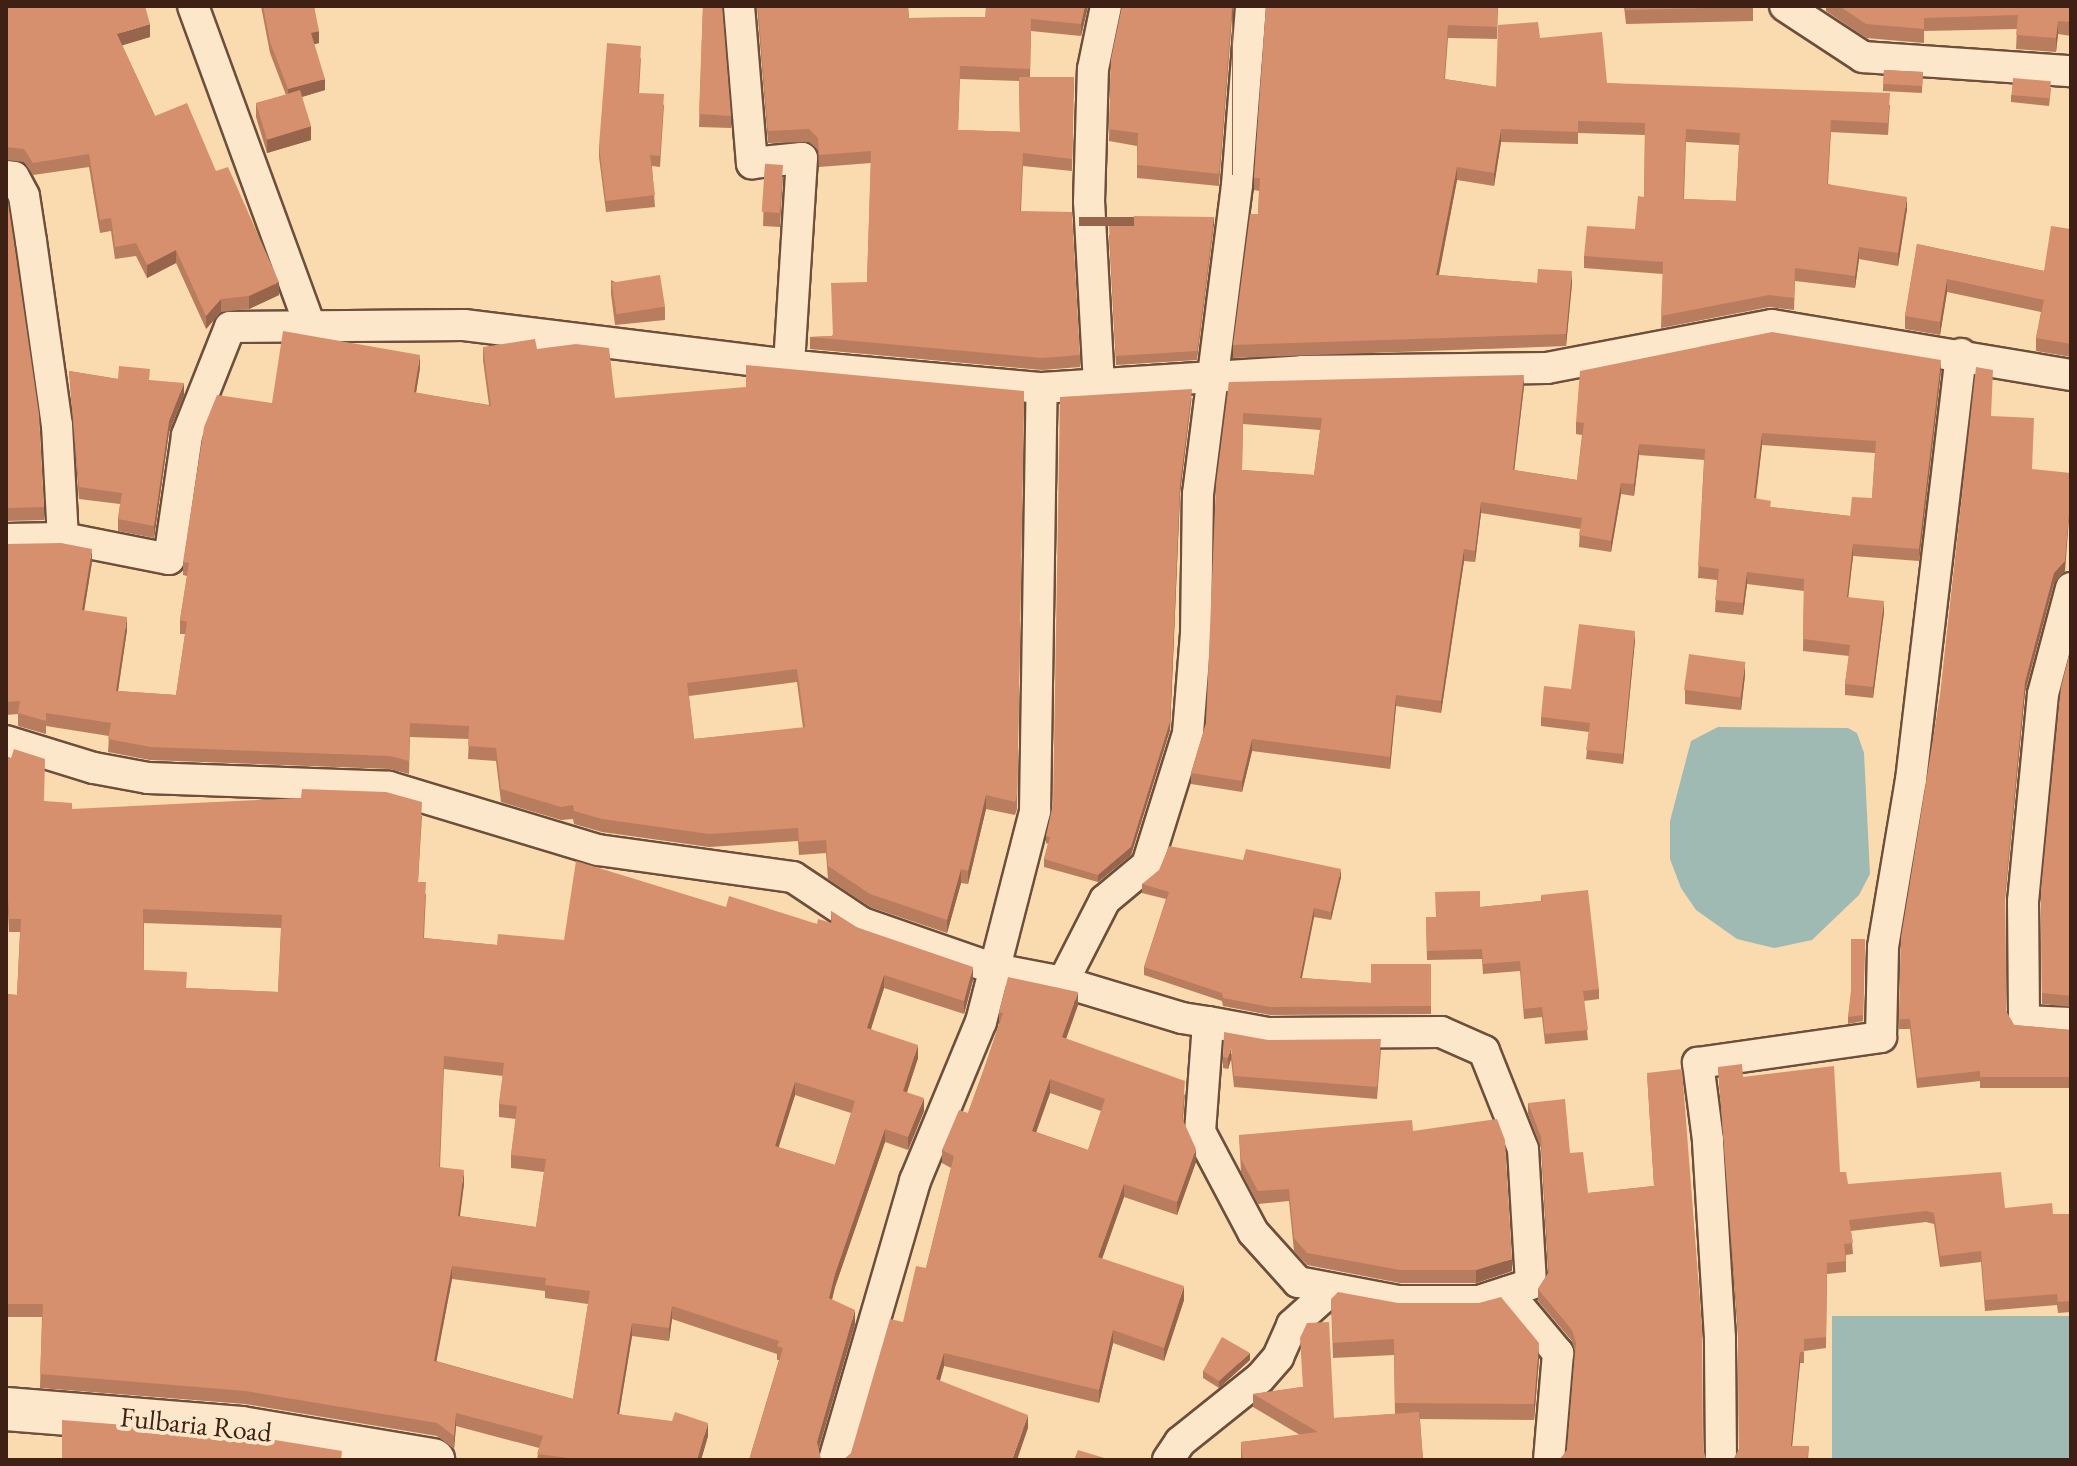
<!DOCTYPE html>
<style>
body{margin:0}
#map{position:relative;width:2077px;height:1466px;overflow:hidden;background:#fadaaf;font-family:"EB Garamond",serif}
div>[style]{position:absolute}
.water>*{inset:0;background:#9fbab2;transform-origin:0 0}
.roads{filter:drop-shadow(2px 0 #6d4f3b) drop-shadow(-2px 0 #6d4f3b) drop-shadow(0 2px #6d4f3b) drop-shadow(0 -2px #6d4f3b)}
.minor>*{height:30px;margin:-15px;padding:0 15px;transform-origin:15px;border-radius:15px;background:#fce7cb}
.secondary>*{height:42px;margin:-21px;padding:0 21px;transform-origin:21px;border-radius:21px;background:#fce7cb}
.wall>*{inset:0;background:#b87c5e;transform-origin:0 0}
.shaded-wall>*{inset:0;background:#96654c;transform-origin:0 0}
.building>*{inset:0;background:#d6906d;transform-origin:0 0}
span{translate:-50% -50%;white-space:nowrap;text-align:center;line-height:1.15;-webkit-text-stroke:8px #fce7cb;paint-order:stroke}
.street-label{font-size:28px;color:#3e2114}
.frame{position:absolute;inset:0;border:8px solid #3e2114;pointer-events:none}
</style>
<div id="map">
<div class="water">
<div style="clip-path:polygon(1718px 727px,1848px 728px,1857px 733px,1864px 753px,1870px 874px,1859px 895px,1812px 940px,1774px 948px,1737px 939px,1696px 910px,1681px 888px,1670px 859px,1670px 821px,1691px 741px)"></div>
<div style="left:2071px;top:1316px;width:142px;height:239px;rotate:90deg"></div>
</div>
<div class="roads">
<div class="minor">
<div style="left:193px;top:6px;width:341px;rotate:69.9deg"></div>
<div style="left:739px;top:6px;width:158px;rotate:85.3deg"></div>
<div style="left:752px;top:163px;width:50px;rotate:-5.7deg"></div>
<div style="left:802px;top:158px;width:204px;rotate:93.6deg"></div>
<div style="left:1785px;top:6px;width:93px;rotate:33.2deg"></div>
<div style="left:1863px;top:57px;width:208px;rotate:3.9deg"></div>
<div style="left:6px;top:176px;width:8px;rotate:7deg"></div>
<div style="left:14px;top:177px;width:21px;rotate:62deg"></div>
<div style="left:24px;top:196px;width:46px;rotate:81.2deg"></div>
<div style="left:31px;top:241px;width:186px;rotate:82deg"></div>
<div style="left:57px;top:425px;width:113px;rotate:87deg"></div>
<div style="left:1099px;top:385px;width:183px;rotate:-93.1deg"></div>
<div style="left:1089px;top:202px;width:133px;rotate:-88.3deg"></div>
<div style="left:1093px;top:69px;width:64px;rotate:-78.3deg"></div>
<div style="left:6px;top:539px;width:57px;rotate:-1deg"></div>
<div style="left:63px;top:538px;width:108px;rotate:11.2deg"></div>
<div style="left:169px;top:559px;width:125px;rotate:-81.7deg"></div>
<div style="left:187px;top:435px;width:116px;rotate:-68.3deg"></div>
<div style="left:230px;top:327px;width:234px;rotate:-0.5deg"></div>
<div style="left:464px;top:325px;width:345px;rotate:7deg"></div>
<div style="left:806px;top:367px;width:237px;rotate:5.1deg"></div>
<div style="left:1042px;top:388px;width:262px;rotate:-3.7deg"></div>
<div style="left:1303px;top:371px;width:244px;rotate:-0.7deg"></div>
<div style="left:1547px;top:368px;width:229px;rotate:-10.8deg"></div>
<div style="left:1772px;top:325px;width:303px;rotate:9.5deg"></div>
<div style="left:2071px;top:588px;width:110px;rotate:104.8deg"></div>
<div style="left:2043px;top:694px;width:208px;rotate:95.5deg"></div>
<div style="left:2023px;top:901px;width:120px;rotate:89.5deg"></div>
<div style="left:2024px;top:1021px;width:47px;rotate:2.4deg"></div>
<div style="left:6px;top:741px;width:92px;rotate:17.1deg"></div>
<div style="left:94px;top:768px;width:55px;rotate:10.5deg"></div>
<div style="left:148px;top:778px;width:241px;rotate:2.1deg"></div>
<div style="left:389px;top:787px;width:218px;rotate:16.8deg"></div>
<div style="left:598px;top:850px;width:197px;rotate:7.9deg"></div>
<div style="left:793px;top:877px;width:83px;rotate:33.7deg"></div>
<div style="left:862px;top:923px;width:141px;rotate:19.1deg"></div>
<div style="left:995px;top:969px;width:69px;rotate:10.8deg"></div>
<div style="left:1063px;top:982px;width:92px;rotate:-62.9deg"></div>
<div style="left:1105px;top:900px;width:55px;rotate:-39.8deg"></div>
<div style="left:1147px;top:865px;width:138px;rotate:-72.7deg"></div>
<div style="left:1188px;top:733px;width:99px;rotate:-85.4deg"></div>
<div style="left:1196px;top:634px;width:140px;rotate:-89.2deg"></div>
<div style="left:1198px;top:494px;width:311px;rotate:-82.8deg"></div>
<div style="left:1237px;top:185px;width:180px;rotate:-85.5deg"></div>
<div style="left:1063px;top:982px;width:124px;rotate:16.8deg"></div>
<div style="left:1182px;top:1018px;width:26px;rotate:9deg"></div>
<div style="left:1208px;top:1022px;width:61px;rotate:10.4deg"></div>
<div style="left:1268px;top:1033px;width:173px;rotate:-0.3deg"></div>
<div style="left:1441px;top:1032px;width:47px;rotate:23.8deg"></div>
<div style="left:1484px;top:1051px;width:105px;rotate:68.3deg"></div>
<div style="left:1523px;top:1149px;width:135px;rotate:86.6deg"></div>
<div style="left:1531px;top:1284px;width:55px;rotate:161.9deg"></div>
<div style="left:1479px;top:1301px;width:81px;rotate:180deg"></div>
<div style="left:1398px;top:1301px;width:102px;rotate:-169.2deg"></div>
<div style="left:1298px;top:1282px;width:67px;rotate:-132deg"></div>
<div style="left:1253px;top:1232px;width:113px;rotate:-117.9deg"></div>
<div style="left:1200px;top:1132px;width:110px;rotate:-85.8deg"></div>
<div style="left:1507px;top:1292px;width:80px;rotate:50.1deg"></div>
<div style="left:1558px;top:1353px;width:107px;rotate:94.8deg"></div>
<div style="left:834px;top:1460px;width:291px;rotate:-73.8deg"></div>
<div style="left:915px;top:1181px;width:172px;rotate:-67.5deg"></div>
<div style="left:981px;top:1022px;width:218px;rotate:-75.6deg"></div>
<div style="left:1035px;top:811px;width:423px;rotate:-89.1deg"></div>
<div style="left:1168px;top:1460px;width:22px;rotate:-56deg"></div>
<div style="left:1180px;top:1442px;width:102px;rotate:-38.7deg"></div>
<div style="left:1260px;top:1378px;width:28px;rotate:-49deg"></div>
<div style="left:1278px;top:1357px;width:35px;rotate:-66deg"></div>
<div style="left:1292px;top:1325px;width:51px;rotate:-41.8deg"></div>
<div style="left:1721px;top:1460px;width:122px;rotate:-90.5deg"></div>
<div style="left:1720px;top:1338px;width:198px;rotate:-93.5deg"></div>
<div style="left:1708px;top:1140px;width:78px;rotate:-97.4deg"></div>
<div style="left:1698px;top:1063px;width:185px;rotate:-8.1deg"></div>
<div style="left:1881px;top:1037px;width:90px;rotate:-88.7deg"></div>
<div style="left:1883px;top:947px;width:169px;rotate:-80.5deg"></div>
<div style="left:1911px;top:780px;width:429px;rotate:-83.3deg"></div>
</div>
<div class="secondary">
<div style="left:6px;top:1409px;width:236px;rotate:4.6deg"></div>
<div style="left:241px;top:1428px;width:195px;rotate:9.5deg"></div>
</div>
</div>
<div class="wall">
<div style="clip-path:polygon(6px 6px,150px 37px,122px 45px,155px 116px,216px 171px,279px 295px,249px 309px,221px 312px,206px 329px,176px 263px,147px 278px,136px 256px,115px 259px,111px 231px,100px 233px,89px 167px,33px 175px,24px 162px,6px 160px)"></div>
<div style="clip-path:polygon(261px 6px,314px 6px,319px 43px,314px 44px,325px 90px,302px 97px,311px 140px,267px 153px,256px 117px,256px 103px,286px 95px,270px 53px)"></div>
<div style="clip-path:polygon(703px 6px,731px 116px,731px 128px,699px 127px)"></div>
<div style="clip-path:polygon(evenodd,757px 6px,908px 6px,909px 18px,985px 17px,1088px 6px,1081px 36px,1031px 31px,1030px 77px,1074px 77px,1072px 171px,1023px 166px,1021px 211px,1080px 355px,1080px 367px,1042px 370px,810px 349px,810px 337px,832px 336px,867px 282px,871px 163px,819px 167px,818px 150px,809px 142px,768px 143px,757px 6px,960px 79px,1019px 81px,1020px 132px,958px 130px,960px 79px)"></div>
<div style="clip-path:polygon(1233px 6px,1219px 186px,1137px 178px,1137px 146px,1109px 141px,1111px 59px)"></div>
<div style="clip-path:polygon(evenodd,1266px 6px,1498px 6px,1497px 39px,1448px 38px,1445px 79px,1496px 87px,1540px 38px,1607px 83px,1890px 105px,1888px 135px,1831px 132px,1828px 184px,1907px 209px,1898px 266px,1859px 259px,1855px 288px,1795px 281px,1794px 310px,1769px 307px,1661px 328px,1663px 274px,1584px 268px,1584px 256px,1635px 229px,1644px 197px,1645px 135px,1578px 133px,1578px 144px,1501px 142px,1494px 186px,1457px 180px,1439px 275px,1537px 283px,1572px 283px,1566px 346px,1233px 358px,1233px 345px,1258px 214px,1259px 191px,1254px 190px,1254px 178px,1266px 6px,1686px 142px,1739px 145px,1736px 201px,1684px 199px,1686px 142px)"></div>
<div style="clip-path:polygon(1624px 6px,1753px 6px,1753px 21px,1626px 24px)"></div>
<div style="clip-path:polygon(1826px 6px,2071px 6px,2071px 36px,2058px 34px,2056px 52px,2016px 49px,2017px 29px,1924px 31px,1924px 43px,1866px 38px,1826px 11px)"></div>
<div style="clip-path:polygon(641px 57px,639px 93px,664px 105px,660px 167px,652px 166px,655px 207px,606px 212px,599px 157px,599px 146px)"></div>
<div style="left:1884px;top:70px;width:39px;height:21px;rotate:3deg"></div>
<div style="clip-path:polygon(2051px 88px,2049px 106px,2011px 102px,2011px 95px)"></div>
<div style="clip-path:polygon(765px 166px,783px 178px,780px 227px,763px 226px)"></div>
<div style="clip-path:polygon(6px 189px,44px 507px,44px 520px,6px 521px)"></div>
<div style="clip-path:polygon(1214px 226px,1197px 360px,1116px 365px,1109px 235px)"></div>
<div style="clip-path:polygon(2071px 229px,2071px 357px,2036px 351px,2036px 338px,2041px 312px,1947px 292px,1940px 335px,1905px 329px,1905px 316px,1917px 244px,2044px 271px)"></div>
<div style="clip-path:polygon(611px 280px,665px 307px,665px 320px,615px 325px,611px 294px)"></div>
<div style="clip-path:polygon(evenodd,483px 347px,537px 349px,615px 398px,1024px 391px,1017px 809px,1015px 815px,986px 809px,968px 884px,961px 883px,947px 933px,870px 907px,828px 879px,826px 853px,799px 855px,798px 841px,709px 847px,602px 832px,574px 824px,573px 819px,561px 820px,501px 802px,496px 761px,468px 759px,469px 739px,410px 737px,409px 774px,390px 769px,150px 760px,108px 752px,109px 736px,46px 726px,46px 734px,18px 726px,18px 714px,6px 715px,6px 544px,92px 562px,84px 611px,127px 630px,118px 691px,176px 695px,185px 634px,180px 634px,180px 620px,187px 576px,183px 575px,183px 562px,272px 403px,420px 368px,416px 393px,489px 405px,483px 360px,483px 347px,797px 682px,803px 728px,694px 739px,689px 696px,797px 682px)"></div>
<div style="clip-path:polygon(69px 371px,118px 379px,150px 380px,184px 395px,169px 432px,154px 538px,118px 531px,118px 519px,120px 504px,79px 499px)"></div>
<div style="clip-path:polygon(evenodd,1941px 371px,1919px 561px,1853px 556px,1848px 597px,1884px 612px,1873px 698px,1845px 695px,1845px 684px,1849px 656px,1803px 651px,1804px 591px,1747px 584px,1743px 615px,1715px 612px,1717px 580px,1698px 578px,1704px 460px,1639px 455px,1634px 496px,1621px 494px,1611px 552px,1579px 547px,1580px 529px,1481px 513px,1475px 562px,1464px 561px,1441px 713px,1396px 706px,1390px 769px,1252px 751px,1242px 792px,1191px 784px,1191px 773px,1206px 723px,1229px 382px,1524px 386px,1514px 470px,1577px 480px,1582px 435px,1576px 434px,1576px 422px,1941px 371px,1243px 424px,1320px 430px,1314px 475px,1242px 470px,1243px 424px,1941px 371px,1762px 445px,1875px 453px,1872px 498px,1850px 516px,1771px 507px,1756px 499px,1762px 445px)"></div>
<div style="clip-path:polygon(1192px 396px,1180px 494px,1170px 730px,1131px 855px,1098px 882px,1044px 867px,1044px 859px,1048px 844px,1046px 843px,1046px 836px)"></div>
<div style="clip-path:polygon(1992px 416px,2032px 469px,2065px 571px,2054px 583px,2025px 692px,2005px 900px,2006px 1011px,2014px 1025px,2071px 1030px,2071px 1088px,1980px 1088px,1980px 1081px,1917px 1088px,1910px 1029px,1899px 1029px,1901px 938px)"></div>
<div style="clip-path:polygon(1635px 640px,1623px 764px,1586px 759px,1589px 732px,1541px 726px,1541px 717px,1571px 689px)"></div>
<div style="clip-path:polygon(2071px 648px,2071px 1007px,2042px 1004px,2041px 891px)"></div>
<div style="clip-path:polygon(1745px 675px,1741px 710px,1685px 704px,1685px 690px)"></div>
<div style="clip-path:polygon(evenodd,6px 758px,44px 801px,72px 809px,422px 816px,418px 882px,426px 895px,424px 938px,497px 945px,564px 940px,726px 907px,817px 924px,831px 923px,831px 911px,856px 927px,973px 980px,964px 1014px,884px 988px,871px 1029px,918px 1058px,907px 1092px,924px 1111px,908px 1150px,885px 1142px,835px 1287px,832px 1300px,855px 1324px,818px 1449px,749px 1460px,779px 1360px,777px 1360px,777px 1354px,672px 1319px,669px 1341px,632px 1336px,619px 1414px,708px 1436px,701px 1460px,537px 1460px,539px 1448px,456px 1426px,454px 1449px,437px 1436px,245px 1404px,40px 1388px,42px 1317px,6px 1317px,6px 994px,17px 995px,20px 932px,9px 932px,8px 912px,6px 912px,6px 758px,144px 923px,281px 928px,278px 992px,187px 988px,144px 970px,144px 923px,6px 758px,444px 1069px,503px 1076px,499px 1104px,499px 1117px,516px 1119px,511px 1155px,511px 1168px,544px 1172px,536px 1227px,460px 1216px,464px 1184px,440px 1167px,444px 1069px,6px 758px,795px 1095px,851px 1113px,835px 1165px,778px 1147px,795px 1095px,6px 758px,452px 1279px,545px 1291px,545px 1298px,588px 1304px,573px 1399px,436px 1361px,452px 1279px)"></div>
<div style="clip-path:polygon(1341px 877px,1331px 920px,1314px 917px,1302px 978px,1371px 983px,1431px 964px,1431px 1014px,1270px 1015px,1223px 1006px,1222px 1001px,1144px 975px,1144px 967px,1166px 899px,1142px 893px,1142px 884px)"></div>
<div style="clip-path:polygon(1541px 895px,1599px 989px,1599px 999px,1584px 1001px,1588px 1040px,1545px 1044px,1542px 1017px,1524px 1019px,1520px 971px,1483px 974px,1482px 959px,1427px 960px,1426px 917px,1436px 917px,1480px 907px,1541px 901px)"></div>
<div style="clip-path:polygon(1865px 939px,1863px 1021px,1848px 1024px,1848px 1017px)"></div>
<div style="clip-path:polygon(evenodd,1078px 1005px,1066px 1039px,1185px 1095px,1183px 1120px,1196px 1162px,1177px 1215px,1124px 1197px,1102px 1259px,1184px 1300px,1164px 1361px,1113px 1343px,1099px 1403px,944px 1366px,940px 1381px,1028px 1428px,851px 1453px,926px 1268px,951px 1168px,942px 1163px,942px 1150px,968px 1113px,984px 1069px,999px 1025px,999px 1012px,1078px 1005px,1050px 1093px,1101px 1111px,1088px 1150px,1036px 1132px,1050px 1093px)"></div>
<div style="clip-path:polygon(1268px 1040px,1381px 1050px,1377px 1099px,1234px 1087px,1231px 1059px,1228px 1069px,1223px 1068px,1223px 1057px)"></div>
<div style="clip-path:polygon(1718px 1067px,1743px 1077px,1840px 1172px,1848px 1184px,2005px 1208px,2053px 1214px,2071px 1214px,2071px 1312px,2058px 1313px,2057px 1305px,1985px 1311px,1981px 1262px,1940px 1267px,1934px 1224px,1926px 1222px,1851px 1231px,1853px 1254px,1846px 1255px,1846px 1272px,1827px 1274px,1826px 1348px,1804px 1351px,1804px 1363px,1800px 1363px,1792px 1446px,1809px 1446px,1808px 1460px,1733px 1460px,1739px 1449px,1738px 1337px)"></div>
<div style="clip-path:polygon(1647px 1073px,1702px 1327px,1567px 1450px,1575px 1352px,1572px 1341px,1538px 1301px,1538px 1289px,1548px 1273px,1541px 1148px,1528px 1114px,1528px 1103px,1570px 1153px,1588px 1193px,1654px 1186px)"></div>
<div style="clip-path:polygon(1413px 1131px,1512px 1271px,1476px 1283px,1400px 1283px,1307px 1265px,1294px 1251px,1289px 1201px,1258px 1204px,1241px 1172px,1239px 1135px)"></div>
<div style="clip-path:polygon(1331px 1299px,1539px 1359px,1534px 1420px,1420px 1419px,1423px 1460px,1241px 1460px,1241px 1442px,1300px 1435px,1253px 1407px,1253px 1394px,1302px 1387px,1334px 1418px,1395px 1414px,1394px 1355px,1333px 1358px)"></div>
<div style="clip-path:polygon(1250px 1360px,1219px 1388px,1203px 1378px,1203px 1371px)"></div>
</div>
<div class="shaded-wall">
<div style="clip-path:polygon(1085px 6px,1088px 6px,1081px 36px,1081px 24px)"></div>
<div style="left:1232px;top:6px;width:1px;height:169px"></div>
<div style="clip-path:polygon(2058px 21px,2058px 34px,2056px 52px,2056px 38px)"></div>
<div style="clip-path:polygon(150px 24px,150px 37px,117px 47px,117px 34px)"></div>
<div style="clip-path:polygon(319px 31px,319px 43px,311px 45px,311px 33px)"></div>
<div style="clip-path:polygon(325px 79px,325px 90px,288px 101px,288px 89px)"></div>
<div style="clip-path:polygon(311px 126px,311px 140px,267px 153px,267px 139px)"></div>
<div style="clip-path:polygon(1501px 129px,1501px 142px,1494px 186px,1494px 173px)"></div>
<div style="clip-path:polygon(1457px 167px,1457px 180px,1436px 288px,1436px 275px)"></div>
<div style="clip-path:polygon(1907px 197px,1907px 209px,1898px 266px,1898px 253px)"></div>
<div style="left:1214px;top:217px;width:9px;height:135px;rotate:90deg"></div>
<div style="clip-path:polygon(1859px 247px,1859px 259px,1855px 288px,1855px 276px)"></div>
<div style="clip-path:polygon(176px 250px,176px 263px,147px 278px,147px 265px)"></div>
<div style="clip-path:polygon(1572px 271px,1572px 283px,1566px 346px,1566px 334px)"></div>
<div style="clip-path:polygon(1947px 279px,1947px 292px,1940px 335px,1940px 322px)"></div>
<div style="clip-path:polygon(279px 282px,279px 295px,249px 309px,249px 296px)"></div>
<div style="clip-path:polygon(221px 299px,221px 312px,206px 329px,206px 316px)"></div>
<div style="clip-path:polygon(420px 355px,420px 368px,414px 405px,414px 392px)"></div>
<div style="clip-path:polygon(1941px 360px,1941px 371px,1919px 561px,1919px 549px)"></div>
<div style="clip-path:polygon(1524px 375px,1524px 386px,1513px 481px,1513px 470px)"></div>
<div style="clip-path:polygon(184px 383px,184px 395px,169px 432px,154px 538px,154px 526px,169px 421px)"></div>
<div style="clip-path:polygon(1192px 389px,1180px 494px,1170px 730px,1131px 855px,1098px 882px,1098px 875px)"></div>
<div style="clip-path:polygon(1762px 433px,1762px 445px,1754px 510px,1754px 498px)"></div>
<div style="clip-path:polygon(1639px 444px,1639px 455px,1634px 496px,1634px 484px)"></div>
<div style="clip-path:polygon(1621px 483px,1621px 494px,1611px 552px,1611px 541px)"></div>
<div style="clip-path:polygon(2071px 492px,2065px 571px,2054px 583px,2025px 692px,2005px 901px,2025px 682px)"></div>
<div style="clip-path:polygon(1481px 502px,1481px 513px,1475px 562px,1475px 551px)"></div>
<div style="clip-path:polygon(1853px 544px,1853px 556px,1847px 608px,1847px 597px)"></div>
<div style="clip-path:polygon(92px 549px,92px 562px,82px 624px,82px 610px)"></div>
<div style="clip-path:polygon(1464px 549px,1464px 561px,1441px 713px,1441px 701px)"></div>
<div style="clip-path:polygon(1747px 572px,1747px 584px,1743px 615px,1743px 603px)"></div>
<div style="clip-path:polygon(1884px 601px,1884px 612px,1873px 698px,1873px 687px)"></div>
<div style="clip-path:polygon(127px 617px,127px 630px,116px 704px,116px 691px)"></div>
<div style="clip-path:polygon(1635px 631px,1635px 640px,1623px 764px,1623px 754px)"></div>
<div style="clip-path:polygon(1745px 662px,1745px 675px,1741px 710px,1741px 697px)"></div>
<div style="clip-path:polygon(1396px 695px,1396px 706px,1390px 769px,1390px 757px)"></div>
<div style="clip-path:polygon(1252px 739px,1252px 751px,1242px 792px,1242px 781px)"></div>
<div style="clip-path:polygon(986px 795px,986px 809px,968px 884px,968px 871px)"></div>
<div style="clip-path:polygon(961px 869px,961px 883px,947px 933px,947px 920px)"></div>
<div style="clip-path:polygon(1341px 869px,1341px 877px,1331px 920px,1331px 912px)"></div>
<div style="clip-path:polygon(1314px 908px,1314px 917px,1300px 986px,1300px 978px)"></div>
<div style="clip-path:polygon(973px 967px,973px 980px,964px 1014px,964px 1001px)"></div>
<div style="clip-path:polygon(884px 975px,884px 988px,867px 1041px,867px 1028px)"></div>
<div style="clip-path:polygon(1078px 992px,1078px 1005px,1062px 1050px,1062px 1037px)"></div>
<div style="clip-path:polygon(918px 1045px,918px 1058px,903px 1104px,903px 1091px)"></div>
<div style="clip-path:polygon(1231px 1048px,1231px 1059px,1228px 1069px,1228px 1058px)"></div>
<div style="clip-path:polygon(1050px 1079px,1050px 1093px,1032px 1144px,1032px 1131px)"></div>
<div style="clip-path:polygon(795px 1082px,795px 1095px,775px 1159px,775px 1146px)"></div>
<div style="clip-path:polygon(924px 1098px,924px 1111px,908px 1150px,908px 1137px)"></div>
<div style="clip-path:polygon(885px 1129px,885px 1142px,835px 1287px,829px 1311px,829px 1298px,835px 1274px)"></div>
<div style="clip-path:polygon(1196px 1149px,1196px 1162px,1177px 1215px,1177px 1202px)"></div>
<div style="clip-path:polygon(464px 1170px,464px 1184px,458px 1229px,458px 1216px)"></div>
<div style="clip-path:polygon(1124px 1184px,1124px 1197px,1098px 1270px,1098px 1257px)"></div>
<div style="clip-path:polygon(1512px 1259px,1512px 1271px,1476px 1283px,1476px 1270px)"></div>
<div style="clip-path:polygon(452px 1266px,452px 1279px,434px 1374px,434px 1361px)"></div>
<div style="clip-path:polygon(1184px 1286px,1184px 1300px,1164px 1361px,1164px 1348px)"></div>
<div style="clip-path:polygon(672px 1306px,672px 1319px,669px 1341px,669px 1328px)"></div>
<div style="clip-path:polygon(855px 1310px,855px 1324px,817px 1455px,817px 1442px)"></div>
<div style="clip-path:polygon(632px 1323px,632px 1336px,617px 1427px,617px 1414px)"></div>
<div style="clip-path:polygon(1113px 1330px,1113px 1343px,1099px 1403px,1099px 1390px)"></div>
<div style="clip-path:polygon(1539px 1343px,1539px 1359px,1534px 1420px,1534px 1404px)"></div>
<div style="clip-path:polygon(1800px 1352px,1800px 1363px,1791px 1457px,1791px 1446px)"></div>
<div style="clip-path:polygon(944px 1353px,944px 1366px,936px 1393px,936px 1379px)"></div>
<div style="clip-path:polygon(1250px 1353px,1250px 1360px,1219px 1388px,1219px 1381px)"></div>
<div style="clip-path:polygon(456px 1413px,456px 1426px,454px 1449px,454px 1436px)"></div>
<div style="clip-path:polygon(1028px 1415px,1028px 1428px,1017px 1460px,1012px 1460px)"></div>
<div style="clip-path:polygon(708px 1423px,708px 1436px,701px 1460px,697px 1460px)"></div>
</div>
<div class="building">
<div style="clip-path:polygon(6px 6px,145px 6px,150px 24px,117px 34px,155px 116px,187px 103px,216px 171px,228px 167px,279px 282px,249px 296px,221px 299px,206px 316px,176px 250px,147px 265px,136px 243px,115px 247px,111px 218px,100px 220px,89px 154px,33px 163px,24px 149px,6px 147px)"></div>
<div style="clip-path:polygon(263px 6px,314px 6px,319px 31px,311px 33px,325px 79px,288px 89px,270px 42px)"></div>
<div style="clip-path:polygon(703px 6px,722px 6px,731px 116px,699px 114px)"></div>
<div style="clip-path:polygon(758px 6px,908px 6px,909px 18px,985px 17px,986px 6px,1085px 6px,1081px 24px,1031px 19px,1030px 69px,960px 66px,958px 130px,1020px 132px,1019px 77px,1074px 77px,1072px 159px,1023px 153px,1020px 211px,1072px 212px,1080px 355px,1042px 358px,810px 337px,833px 336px,831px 283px,867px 282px,871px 151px,819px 155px,818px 138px,809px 129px,768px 131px)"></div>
<div style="clip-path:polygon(1122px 6px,1232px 6px,1219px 174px,1137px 165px,1138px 133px,1109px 129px,1111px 59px)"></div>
<div style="clip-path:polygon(evenodd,1266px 6px,1497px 6px,1497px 27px,1448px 25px,1444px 79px,1496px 87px,1498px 25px,1538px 22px,1540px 38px,1602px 32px,1607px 83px,1890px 93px,1888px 123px,1831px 120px,1827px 184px,1907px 197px,1898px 253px,1859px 247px,1855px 276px,1795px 268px,1794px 298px,1769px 295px,1661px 316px,1663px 262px,1584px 256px,1587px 226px,1635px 229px,1638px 196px,1644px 197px,1645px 123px,1578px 121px,1578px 132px,1501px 129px,1494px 173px,1457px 167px,1436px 275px,1537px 283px,1538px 269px,1572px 271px,1566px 334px,1233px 345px,1250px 214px,1258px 214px,1260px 178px,1254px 178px,1266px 6px,1686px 129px,1740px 133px,1736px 201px,1683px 199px,1686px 129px)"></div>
<div style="clip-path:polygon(1625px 6px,1753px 6px,1753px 7px,1626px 10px)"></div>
<div style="clip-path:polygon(1839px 6px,2071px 6px,2071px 22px,2058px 21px,2056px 38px,2016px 35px,2018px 15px,1924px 18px,1924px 29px,1866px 24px)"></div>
<div style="clip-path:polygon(607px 43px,641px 46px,638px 93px,664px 94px,660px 156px,650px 155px,655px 195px,606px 201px,599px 146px)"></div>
<div style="left:1884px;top:70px;width:39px;height:14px;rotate:3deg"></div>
<div style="left:2013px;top:78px;width:38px;height:17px;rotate:5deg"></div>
<div style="left:300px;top:90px;width:38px;height:46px;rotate:73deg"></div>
<div style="left:783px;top:165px;width:48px;height:18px;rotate:94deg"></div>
<div style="clip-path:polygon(6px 189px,39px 414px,44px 507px,6px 508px)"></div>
<div style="clip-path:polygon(1134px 216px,1214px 217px,1197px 351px,1116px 356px,1109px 226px,1134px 226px)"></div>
<div style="clip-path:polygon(2051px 226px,2071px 229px,2071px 344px,2036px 338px,2044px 300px,1947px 279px,1940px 322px,1905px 316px,1917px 244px,2044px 271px)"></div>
<div style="left:660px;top:275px;width:32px;height:49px;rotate:81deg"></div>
<div style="clip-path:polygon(evenodd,283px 331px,420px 355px,414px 392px,491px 406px,483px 347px,535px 339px,537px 349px,576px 344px,609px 348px,615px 398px,746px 387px,746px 365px,1024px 391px,1017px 795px,1015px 802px,986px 795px,968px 871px,961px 869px,947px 920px,870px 894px,828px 866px,826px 840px,799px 842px,798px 828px,709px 834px,602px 819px,574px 811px,573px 805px,561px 807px,501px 789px,496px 748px,468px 746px,469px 726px,410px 723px,409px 761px,390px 756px,150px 747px,108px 739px,111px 723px,46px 713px,46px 721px,18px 713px,20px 701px,6px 702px,6px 544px,61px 543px,92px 549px,82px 610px,127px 617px,116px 691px,176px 695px,187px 622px,180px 620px,189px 563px,183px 562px,204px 427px,217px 395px,272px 403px,283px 331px,797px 669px,805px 727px,694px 739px,687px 683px,797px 669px)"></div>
<div style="clip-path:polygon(evenodd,1772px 332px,1941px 360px,1919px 549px,1853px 544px,1847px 597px,1884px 601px,1873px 687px,1845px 684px,1850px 645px,1803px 639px,1804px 579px,1747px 572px,1743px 603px,1715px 600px,1719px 569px,1698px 566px,1705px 449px,1639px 444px,1634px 484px,1621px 483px,1611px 541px,1579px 535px,1582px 518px,1481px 502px,1475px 551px,1464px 549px,1441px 701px,1396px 695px,1390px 757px,1252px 739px,1242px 781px,1191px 773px,1206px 723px,1216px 484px,1229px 382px,1524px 375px,1513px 470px,1577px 480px,1584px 423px,1576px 422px,1580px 371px,1772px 332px,1243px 413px,1322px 418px,1314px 475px,1242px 470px,1243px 413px,1772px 332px,1762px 433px,1876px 441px,1872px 498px,1852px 497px,1850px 516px,1770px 507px,1771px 501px,1754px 498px,1762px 433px)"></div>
<div style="clip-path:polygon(119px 366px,150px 369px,149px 380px,184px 383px,169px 421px,154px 526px,118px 519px,122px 493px,79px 487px,69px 371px,118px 379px)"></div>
<div style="clip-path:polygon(1976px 367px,1993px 370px,1991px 416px,2034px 418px,2032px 469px,2071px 473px,2071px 492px,2065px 561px,2054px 573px,2025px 682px,2005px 891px,2006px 1011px,2014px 1025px,2071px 1030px,2071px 1077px,1980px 1077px,1980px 1071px,1917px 1078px,1910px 1019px,1899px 1019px,1901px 938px,1940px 695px)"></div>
<div style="clip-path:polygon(1192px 389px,1180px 486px,1170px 722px,1131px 847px,1098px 875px,1044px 859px,1050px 837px,1046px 836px,1053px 804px,1060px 397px)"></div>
<div style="clip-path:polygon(1579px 624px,1635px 631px,1623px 754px,1586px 750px,1590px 723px,1541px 717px,1544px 686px,1571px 689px)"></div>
<div style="clip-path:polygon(2071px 648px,2071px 996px,2042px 993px,2041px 891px,2061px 687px)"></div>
<div style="left:1689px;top:654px;width:57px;height:36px;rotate:8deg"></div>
<div style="clip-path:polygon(evenodd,14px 749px,45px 759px,44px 801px,72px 803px,72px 809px,301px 798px,302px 789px,386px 792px,422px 802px,418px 882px,426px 882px,423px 938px,497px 945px,498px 934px,564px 940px,576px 861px,726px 907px,729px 896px,817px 924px,818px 919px,832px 923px,831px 911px,856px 927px,973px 967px,964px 1001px,884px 975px,867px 1028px,918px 1045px,903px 1091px,924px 1098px,908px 1137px,885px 1129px,835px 1274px,829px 1298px,855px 1310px,817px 1442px,821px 1459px,823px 1460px,749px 1460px,783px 1348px,777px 1346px,779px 1341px,672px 1306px,669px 1328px,632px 1323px,617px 1414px,672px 1421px,675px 1412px,708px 1423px,697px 1460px,584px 1460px,537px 1454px,543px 1436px,456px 1413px,454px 1436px,437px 1423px,245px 1391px,40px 1374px,43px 1304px,6px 1304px,6px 994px,17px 995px,21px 919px,9px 919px,8px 899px,6px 899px,6px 758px,11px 758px,14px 749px,143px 909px,282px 915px,278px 992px,186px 988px,187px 972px,144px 970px,143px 909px,14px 749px,444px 1056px,504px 1063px,499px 1104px,517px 1106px,511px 1155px,546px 1159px,536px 1227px,458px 1216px,464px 1170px,439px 1167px,444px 1056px,14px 749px,795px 1082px,855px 1101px,835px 1165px,775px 1146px,795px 1082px,14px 749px,452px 1266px,546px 1278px,545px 1285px,590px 1291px,573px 1399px,434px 1361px,452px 1266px)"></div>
<div style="clip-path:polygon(1169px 846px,1243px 860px,1246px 849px,1341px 869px,1331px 912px,1314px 908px,1300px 978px,1371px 983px,1371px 964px,1431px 964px,1431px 1006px,1270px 1007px,1223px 998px,1222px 993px,1144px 967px,1169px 892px,1142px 884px,1159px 870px)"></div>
<div style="clip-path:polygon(1588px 890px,1599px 989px,1583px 991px,1588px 1030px,1545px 1034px,1542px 1007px,1524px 1009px,1520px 961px,1483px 964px,1482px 949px,1427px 951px,1426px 917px,1436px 917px,1435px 892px,1480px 891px,1480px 907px,1542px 901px,1541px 895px)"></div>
<div style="clip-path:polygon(1851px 939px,1865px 939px,1863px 1015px,1848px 1017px,1851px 990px)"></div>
<div style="clip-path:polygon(evenodd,1008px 977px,1078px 992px,1062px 1037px,1185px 1081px,1182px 1118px,1196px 1149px,1177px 1202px,1124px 1184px,1098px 1257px,1184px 1286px,1164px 1348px,1113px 1330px,1099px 1390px,944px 1353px,936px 1379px,1028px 1415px,1012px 1460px,843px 1460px,851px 1453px,890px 1319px,903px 1322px,916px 1266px,926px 1268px,954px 1156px,942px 1150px,959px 1110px,968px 1113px,984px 1069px,1003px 1013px,999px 1012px,1008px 977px,1050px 1079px,1105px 1099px,1088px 1150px,1032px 1131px,1050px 1079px)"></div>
<div style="clip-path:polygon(1224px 1032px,1268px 1040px,1381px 1039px,1377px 1087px,1234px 1076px,1231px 1048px,1228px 1058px,1223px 1057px)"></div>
<div style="clip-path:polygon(1742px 1064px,1743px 1077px,1834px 1066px,1840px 1172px,1846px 1172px,1848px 1184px,2001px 1172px,2005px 1208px,2052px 1203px,2053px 1214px,2071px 1214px,2071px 1301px,2058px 1302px,2057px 1294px,1985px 1300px,1981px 1251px,1940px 1256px,1934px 1213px,1926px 1211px,1849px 1220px,1853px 1243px,1844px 1244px,1846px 1261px,1827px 1263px,1826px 1337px,1804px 1339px,1804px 1352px,1800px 1352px,1791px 1446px,1809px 1446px,1807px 1460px,1733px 1460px,1739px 1449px,1738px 1326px,1718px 1067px)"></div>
<div style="clip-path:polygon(1682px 1069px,1702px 1327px,1703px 1449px,1706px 1458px,1709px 1460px,1559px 1460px,1567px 1450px,1576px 1343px,1572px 1330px,1538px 1289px,1549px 1272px,1541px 1137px,1528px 1103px,1565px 1099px,1570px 1153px,1583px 1152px,1588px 1193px,1654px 1186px,1647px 1073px)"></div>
<div style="clip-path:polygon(1497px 1119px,1505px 1140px,1512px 1259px,1476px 1270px,1400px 1270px,1307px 1253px,1294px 1238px,1289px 1189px,1258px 1191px,1241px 1159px,1239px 1135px,1412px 1120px,1413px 1131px)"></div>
<div style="clip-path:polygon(1338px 1292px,1398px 1303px,1479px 1303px,1501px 1297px,1539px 1343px,1534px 1404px,1395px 1403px,1394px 1339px,1333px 1343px,1331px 1299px)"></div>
<div style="clip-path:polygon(1329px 1322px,1334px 1418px,1419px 1412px,1423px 1460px,1243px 1460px,1241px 1442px,1318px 1432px,1253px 1394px,1303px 1387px,1300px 1338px,1307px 1323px)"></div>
<div style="clip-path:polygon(1222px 1337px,1250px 1353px,1219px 1381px,1203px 1371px)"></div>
<div style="clip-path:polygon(62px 1420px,238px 1434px,342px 1451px,341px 1460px,62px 1460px)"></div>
<div style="clip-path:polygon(1078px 1450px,1111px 1460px,1074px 1460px)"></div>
</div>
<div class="street-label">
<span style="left:196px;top:1424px;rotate:6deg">Fulbaria Road</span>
</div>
<div class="frame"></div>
</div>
